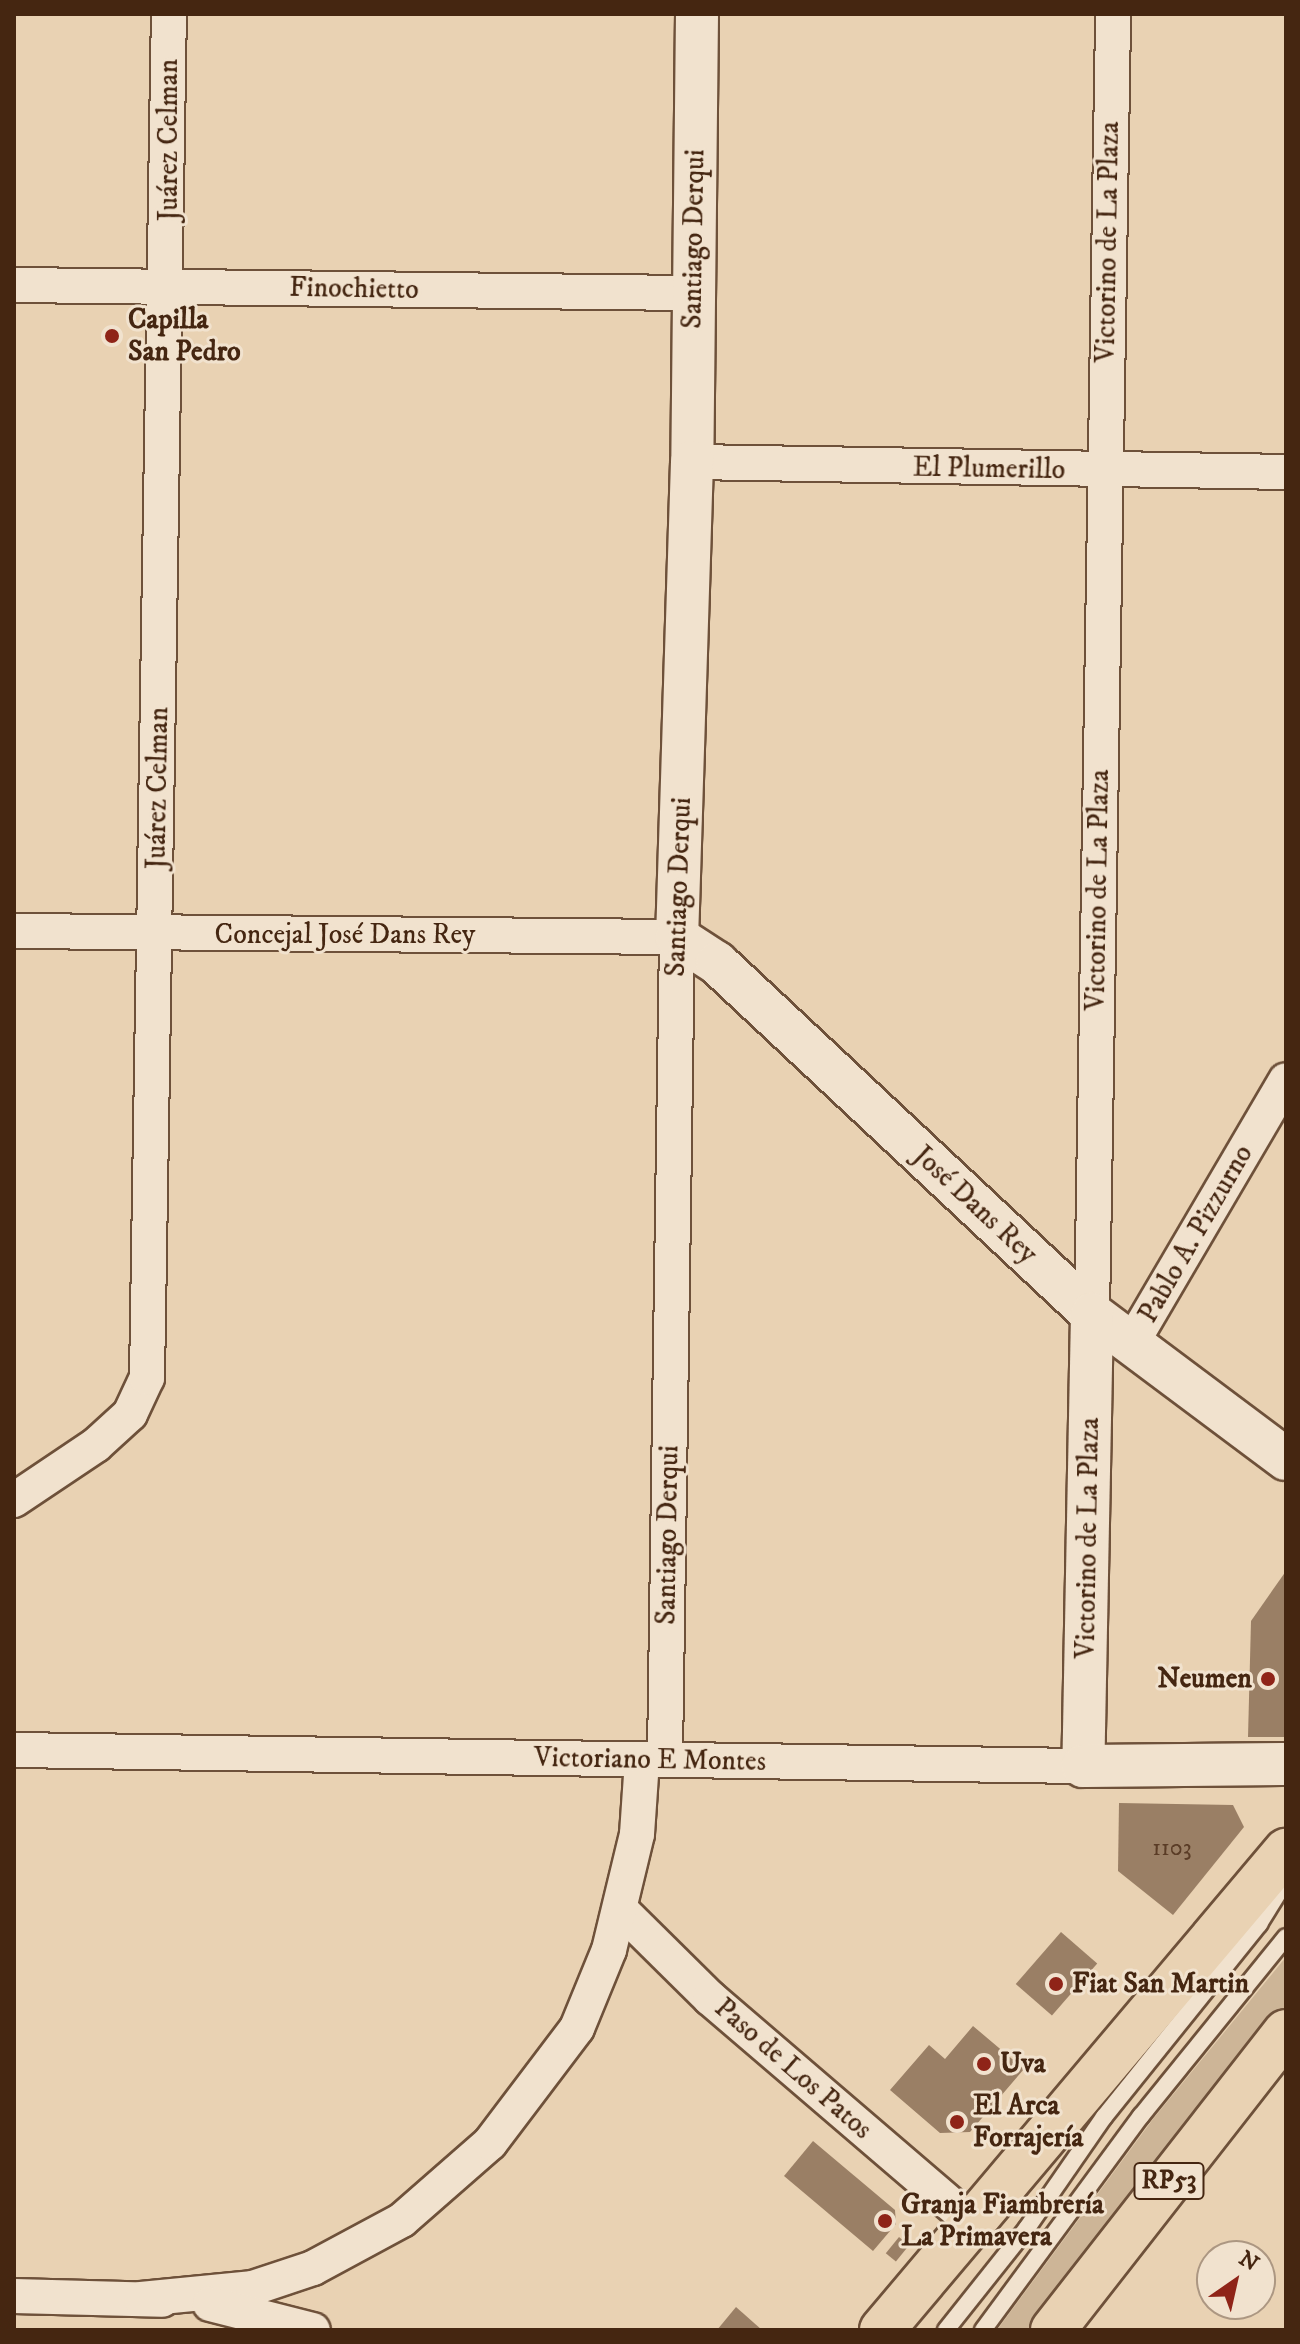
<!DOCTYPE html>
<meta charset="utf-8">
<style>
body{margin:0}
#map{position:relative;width:1300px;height:2344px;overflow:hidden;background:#e9d2b3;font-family:"IM FELL DW Pica",serif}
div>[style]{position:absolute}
.green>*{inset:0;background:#cdb597}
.building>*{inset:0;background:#9a7f65;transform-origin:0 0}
.roads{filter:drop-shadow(2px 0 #6e513a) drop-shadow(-2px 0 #6e513a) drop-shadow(0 2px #6e513a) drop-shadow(0 -2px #6e513a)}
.service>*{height:16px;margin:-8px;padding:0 8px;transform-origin:8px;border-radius:8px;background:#f1e2ce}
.minor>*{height:34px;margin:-17px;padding:0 17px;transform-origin:17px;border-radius:17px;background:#f1e2ce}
.tertiary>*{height:42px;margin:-21px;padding:0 21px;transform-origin:21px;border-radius:21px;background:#f1e2ce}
.primary>*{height:44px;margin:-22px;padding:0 22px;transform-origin:22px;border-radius:22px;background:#e9d2b3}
.dots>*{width:22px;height:22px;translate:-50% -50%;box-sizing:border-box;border:4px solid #f1e2ce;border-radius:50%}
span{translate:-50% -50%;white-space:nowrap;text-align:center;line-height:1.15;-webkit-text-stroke:6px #f1e2ce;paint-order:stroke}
.number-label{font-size:24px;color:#5a3c26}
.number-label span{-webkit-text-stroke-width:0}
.shield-label span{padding:2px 6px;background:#f1e2ce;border:2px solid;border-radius:6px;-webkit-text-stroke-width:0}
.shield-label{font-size:26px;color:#452611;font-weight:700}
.street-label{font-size:28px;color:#452611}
.poi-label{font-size:28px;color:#452611;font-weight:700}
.left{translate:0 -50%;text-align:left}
.right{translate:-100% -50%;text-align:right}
.frame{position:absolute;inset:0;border:16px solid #452611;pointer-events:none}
.north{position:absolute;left:1196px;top:2240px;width:80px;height:80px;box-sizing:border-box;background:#f1e2ce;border:2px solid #ac9782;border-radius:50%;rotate:34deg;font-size:22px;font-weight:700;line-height:32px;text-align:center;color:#452611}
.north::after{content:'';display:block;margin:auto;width:28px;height:36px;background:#8f2418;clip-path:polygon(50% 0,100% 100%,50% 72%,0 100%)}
</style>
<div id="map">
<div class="green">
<div style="clip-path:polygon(1286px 1957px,1286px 2005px,1032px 2330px,997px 2330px,1153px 2119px)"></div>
</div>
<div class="building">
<div style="clip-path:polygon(1286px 1571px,1286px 1737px,1248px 1737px,1251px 1621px)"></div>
<div style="clip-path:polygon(1119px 1803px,1233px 1805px,1244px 1827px,1173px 1915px,1118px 1871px)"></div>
<div style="left:1061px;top:1932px;width:48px;height:69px;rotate:41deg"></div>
<div style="clip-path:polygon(973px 2026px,1024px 2069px,970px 2132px,940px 2133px,890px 2090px,929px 2045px,945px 2059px)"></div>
<div style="clip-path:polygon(813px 2141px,895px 2210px,896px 2224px,873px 2251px,784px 2176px)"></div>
<div style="left:899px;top:2237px;width:13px;height:21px;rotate:39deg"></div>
<div style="clip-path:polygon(736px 2307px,762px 2330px,717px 2330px)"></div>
</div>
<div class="roads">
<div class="service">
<div style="left:946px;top:2330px;width:130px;rotate:-51.5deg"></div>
<div style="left:1027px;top:2228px;width:135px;rotate:-55.3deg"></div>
<div style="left:1104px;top:2117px;width:248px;rotate:-51.2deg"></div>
<div style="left:1259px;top:1924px;width:49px;rotate:-58.2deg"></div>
<div style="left:983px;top:2330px;width:266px;rotate:-53.6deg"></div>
<div style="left:1141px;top:2116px;width:230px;rotate:-51deg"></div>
</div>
<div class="minor">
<div style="left:14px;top:285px;width:679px;rotate:0.68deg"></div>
<div style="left:692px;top:462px;width:594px;rotate:0.96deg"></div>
<div style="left:14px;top:931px;width:663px;rotate:0.52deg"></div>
<div style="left:677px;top:937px;width:823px;rotate:90.84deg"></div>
<div style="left:1092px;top:1314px;width:1300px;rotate:-89.07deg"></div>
<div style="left:1130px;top:1346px;width:308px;rotate:-59.6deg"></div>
<div style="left:14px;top:1500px;width:99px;rotate:-33.9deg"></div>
<div style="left:96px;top:1445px;width:46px;rotate:-42.4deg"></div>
<div style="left:130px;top:1414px;width:40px;rotate:-65deg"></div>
<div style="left:147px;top:1378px;width:1364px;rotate:-89.08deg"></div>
<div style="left:14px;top:1750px;width:1069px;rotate:0.86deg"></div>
<div style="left:621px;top:1910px;width:125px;rotate:44.7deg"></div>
<div style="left:710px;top:1998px;width:344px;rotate:40.6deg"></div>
<div style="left:14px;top:2296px;width:148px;rotate:1.5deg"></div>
<div style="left:141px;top:2299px;width:113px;rotate:-5.6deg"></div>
<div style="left:253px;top:2288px;width:63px;rotate:-18.4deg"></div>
<div style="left:313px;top:2268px;width:101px;rotate:-28.3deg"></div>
<div style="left:402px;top:2220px;width:117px;rotate:-41.2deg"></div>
<div style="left:490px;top:2143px;width:144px;rotate:-52.9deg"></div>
<div style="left:577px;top:2028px;width:84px;rotate:-67.7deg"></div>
<div style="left:609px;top:1950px;width:119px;rotate:-76.4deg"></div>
<div style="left:637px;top:1834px;width:74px;rotate:-86.1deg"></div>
<div style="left:210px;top:2304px;width:106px;rotate:14.2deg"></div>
</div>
<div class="tertiary">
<div style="left:697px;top:14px;width:448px;rotate:90.6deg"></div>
<div style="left:692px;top:462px;width:475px;rotate:91.8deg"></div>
<div style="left:677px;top:937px;width:48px;rotate:33deg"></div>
<div style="left:717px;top:963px;width:514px;rotate:43.11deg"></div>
<div style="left:1092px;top:1314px;width:242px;rotate:36.8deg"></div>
<div style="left:1092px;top:1314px;width:452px;rotate:91.1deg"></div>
<div style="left:1083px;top:1766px;width:203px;rotate:-0.6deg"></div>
</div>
<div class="primary">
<div style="left:882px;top:2330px;width:627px;rotate:-49.85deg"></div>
<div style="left:1053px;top:2330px;width:378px;rotate:-52deg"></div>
</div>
</div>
<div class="dots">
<div style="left:112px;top:336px;background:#8f2418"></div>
<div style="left:1268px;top:1679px;background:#8f2418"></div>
<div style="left:1056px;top:1984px;background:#8f2418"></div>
<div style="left:984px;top:2064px;background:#8f2418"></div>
<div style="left:957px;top:2122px;background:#8f2418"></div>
<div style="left:885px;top:2221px;background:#8f2418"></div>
</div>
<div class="number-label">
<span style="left:1172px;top:1849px">1103</span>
</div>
<div class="shield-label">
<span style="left:1169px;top:2181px">RP53</span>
</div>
<div class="street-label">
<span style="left:169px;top:140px;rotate:-90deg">Juárez Celman</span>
<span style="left:694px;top:239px;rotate:-89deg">Santiago Derqui</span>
<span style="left:1108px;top:242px;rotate:-89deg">Victorino de La Plaza</span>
<span style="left:354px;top:289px;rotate:1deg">Finochietto</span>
<span style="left:989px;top:469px;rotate:1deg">El Plumerillo</span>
<span style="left:158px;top:788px;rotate:-89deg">Juárez Celman</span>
<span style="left:679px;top:887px;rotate:-88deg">Santiago Derqui</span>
<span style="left:1098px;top:890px;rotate:-89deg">Victorino de La Plaza</span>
<span style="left:345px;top:935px">Concejal José Dans Rey</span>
<span style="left:975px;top:1205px;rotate:43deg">José Dans Rey</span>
<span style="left:1196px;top:1234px;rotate:-60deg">Pablo A. Pizzurno</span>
<span style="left:668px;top:1535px;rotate:-89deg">Santiago Derqui</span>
<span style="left:1088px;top:1538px;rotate:-89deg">Victorino de La Plaza</span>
<span style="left:650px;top:1760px;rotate:1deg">Victoriano E Montes</span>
<span style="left:793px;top:2069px;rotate:41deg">Paso de Los Patos</span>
</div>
<div class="poi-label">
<span class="left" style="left:128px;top:336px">Capilla<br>San Pedro</span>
<span class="right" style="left:1252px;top:1679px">Neumen</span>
<span class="left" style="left:1072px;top:1984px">Fiat San Martin</span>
<span class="left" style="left:1000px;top:2064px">Uva</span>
<span class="left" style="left:973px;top:2122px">El Arca<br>Forrajería</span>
<span class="left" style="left:901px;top:2221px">Granja Fiambrería<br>La Primavera</span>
</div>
<div class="frame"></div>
<div class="north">N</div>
</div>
